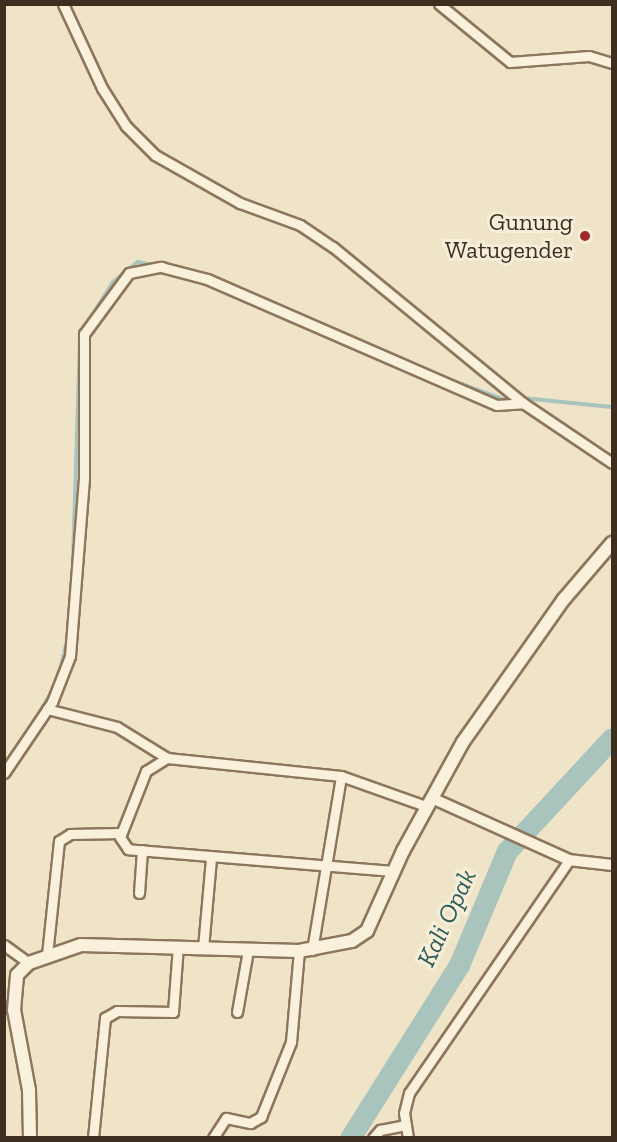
<!DOCTYPE html>
<style>
body{margin:0}
#map{position:relative;width:617px;height:1142px;overflow:hidden;background:#f0e4c8;font-family:"Zilla Slab",serif}
div>[style]{position:absolute}
.stream>*{height:4px;margin:-2px;padding:0 2px;transform-origin:2px;border-radius:2px;background:#a9c4bc}
.river>*{height:21px;margin:-10.5px;padding:0 10.5px;transform-origin:10.5px;border-radius:10.5px;background:#a9c4bc}
.roads{filter:drop-shadow(2px 0 #8d765c) drop-shadow(-2px 0 #8d765c) drop-shadow(0 2px #8d765c) drop-shadow(0 -2px #8d765c)}
.minor>*{height:9px;margin:-4.5px;padding:0 4.5px;transform-origin:4.5px;border-radius:4.5px;background:#faf1dc}
.tertiary>*{height:10px;margin:-5px;padding:0 5px;transform-origin:5px;border-radius:5px;background:#faf1dc}
.secondary>*{height:12px;margin:-6px;padding:0 6px;transform-origin:6px;border-radius:6px;background:#faf1dc}
.dots>*{width:16px;height:16px;translate:-50% -50%;box-sizing:border-box;border:3px solid #f7eed8;border-radius:50%}
span{translate:-50% -50%;white-space:nowrap;text-align:center;line-height:1.15;-webkit-text-stroke:6px #f7eed8;paint-order:stroke}
.poi-label{font-size:24px;color:#3d2e20}
.right{translate:-100% -50%;text-align:right}
.water-label{font-size:26px;color:#2f5d5a;font-style:italic}
.frame{position:absolute;inset:0;border:6px solid #3d2e20;pointer-events:none}
</style>
<div id="map">
<div class="stream">
<div style="left:258px;top:296px;width:73px;rotate:24.1deg"></div>
<div style="left:82px;top:331px;width:58px;rotate:-57.7deg"></div>
<div style="left:113px;top:282px;width:32px;rotate:-39deg"></div>
<div style="left:138px;top:262px;width:15px;rotate:11deg"></div>
<div style="left:456px;top:382px;width:49px;rotate:20.3deg"></div>
<div style="left:523px;top:398px;width:89px;rotate:5.8deg"></div>
<div style="left:73px;top:561px;width:220px;rotate:-88.2deg"></div>
<div style="left:60px;top:671px;width:31px;rotate:-77deg"></div>
<div style="left:37px;top:717px;width:32px;rotate:-60deg"></div>
</div>
<div class="river">
<div style="left:350px;top:1138px;width:204px;rotate:-57.8deg"></div>
<div style="left:459px;top:965px;width:124px;rotate:-67.2deg"></div>
<div style="left:507px;top:851px;width:154px;rotate:-47.1deg"></div>
</div>
<div class="roads">
<div class="minor">
<div style="left:63px;top:4px;width:93px;rotate:65.1deg"></div>
<div style="left:102px;top:88px;width:45px;rotate:57.7deg"></div>
<div style="left:126px;top:126px;width:41px;rotate:45deg"></div>
<div style="left:155px;top:155px;width:98px;rotate:29.5deg"></div>
<div style="left:240px;top:203px;width:64px;rotate:20.1deg"></div>
<div style="left:300px;top:225px;width:40px;rotate:34deg"></div>
<div style="left:333px;top:247px;width:246px;rotate:39.4deg"></div>
<div style="left:523px;top:403px;width:107px;rotate:34deg"></div>
<div style="left:439px;top:4px;width:92px;rotate:39.2deg"></div>
<div style="left:510px;top:62px;width:79px;rotate:-4.3deg"></div>
<div style="left:589px;top:56px;width:24px;rotate:17deg"></div>
<div style="left:47px;top:709px;width:72px;rotate:14.4deg"></div>
<div style="left:117px;top:727px;width:59px;rotate:31.8deg"></div>
<div style="left:4px;top:773px;width:86px;rotate:-55.9deg"></div>
<div style="left:52px;top:702px;width:49px;rotate:-68.6deg"></div>
<div style="left:70px;top:656px;width:178px;rotate:-85.5deg"></div>
<div style="left:84px;top:479px;width:145px;rotate:-90deg"></div>
<div style="left:84px;top:334px;width:76px;rotate:-53.6deg"></div>
<div style="left:129px;top:273px;width:33px;rotate:-11deg"></div>
<div style="left:161px;top:267px;width:48px;rotate:14.6deg"></div>
<div style="left:207px;top:279px;width:316px;rotate:23.5deg"></div>
<div style="left:497px;top:405px;width:26px;rotate:-4deg"></div>
<div style="left:393px;top:871px;width:266px;rotate:-175.3deg"></div>
<div style="left:128px;top:849px;width:14px;rotate:-124deg"></div>
<div style="left:120px;top:837px;width:71px;rotate:-68.5deg"></div>
<div style="left:146px;top:771px;width:25px;rotate:-32deg"></div>
<div style="left:167px;top:758px;width:175px;rotate:5.9deg"></div>
<div style="left:341px;top:776px;width:92px;rotate:19.6deg"></div>
<div style="left:139px;top:893px;width:43px;rotate:-86deg"></div>
<div style="left:4px;top:945px;width:31px;rotate:36deg"></div>
<div style="left:203px;top:948px;width:90px;rotate:-84.9deg"></div>
<div style="left:312px;top:950px;width:176px;rotate:-80.5deg"></div>
<div style="left:47px;top:955px;width:115px;rotate:-84deg"></div>
<div style="left:59px;top:841px;width:13px;rotate:-32deg"></div>
<div style="left:70px;top:834px;width:51px;rotate:-1.1deg"></div>
<div style="left:237px;top:1012px;width:63px;rotate:-79.9deg"></div>
<div style="left:93px;top:1138px;width:121px;rotate:-84.3deg"></div>
<div style="left:105px;top:1018px;width:14px;rotate:-30deg"></div>
<div style="left:117px;top:1011px;width:56px;rotate:1deg"></div>
<div style="left:173px;top:1012px;width:66px;rotate:-85.7deg"></div>
<div style="left:213px;top:1138px;width:24px;rotate:-57deg"></div>
<div style="left:226px;top:1118px;width:25px;rotate:12deg"></div>
<div style="left:250px;top:1123px;width:13px;rotate:-29deg"></div>
<div style="left:261px;top:1117px;width:81px;rotate:-68.2deg"></div>
<div style="left:291px;top:1042px;width:91px;rotate:-85deg"></div>
<div style="left:373px;top:1138px;width:11px;rotate:-49deg"></div>
<div style="left:380px;top:1130px;width:25px;rotate:-11deg"></div>
<div style="left:408px;top:1138px;width:25px;rotate:-99deg"></div>
<div style="left:404px;top:1113px;width:21px;rotate:-76deg"></div>
<div style="left:409px;top:1093px;width:283px;rotate:-55.5deg"></div>
</div>
<div class="tertiary">
<div style="left:434px;top:799px;width:148px;rotate:24.3deg"></div>
<div style="left:569px;top:860px;width:43px;rotate:6.6deg"></div>
</div>
<div class="secondary">
<div style="left:30px;top:1138px;width:48px;rotate:-91.2deg"></div>
<div style="left:29px;top:1090px;width:81px;rotate:-100.6deg"></div>
<div style="left:14px;top:1010px;width:35px;rotate:-85deg"></div>
<div style="left:17px;top:975px;width:17px;rotate:-45deg"></div>
<div style="left:29px;top:963px;width:55px;rotate:-19.1deg"></div>
<div style="left:81px;top:945px;width:218px;rotate:1.6deg"></div>
<div style="left:299px;top:951px;width:54px;rotate:-10.7deg"></div>
<div style="left:352px;top:941px;width:18px;rotate:-34deg"></div>
<div style="left:367px;top:931px;width:88px;rotate:-65.8deg"></div>
<div style="left:403px;top:851px;width:124px;rotate:-61.2deg"></div>
<div style="left:463px;top:742px;width:175px;rotate:-54.8deg"></div>
<div style="left:564px;top:599px;width:74px;rotate:-49.4deg"></div>
</div>
</div>
<div class="dots">
<div style="left:585px;top:236px;background:#9e2a2b"></div>
</div>
<div class="poi-label">
<span class="right" style="left:573px;top:236px">Gunung<br>Watugender</span>
</div>
<div class="water-label">
<span style="left:447px;top:918px;rotate:-65deg">Kali Opak</span>
</div>
<div class="frame"></div>
</div>
